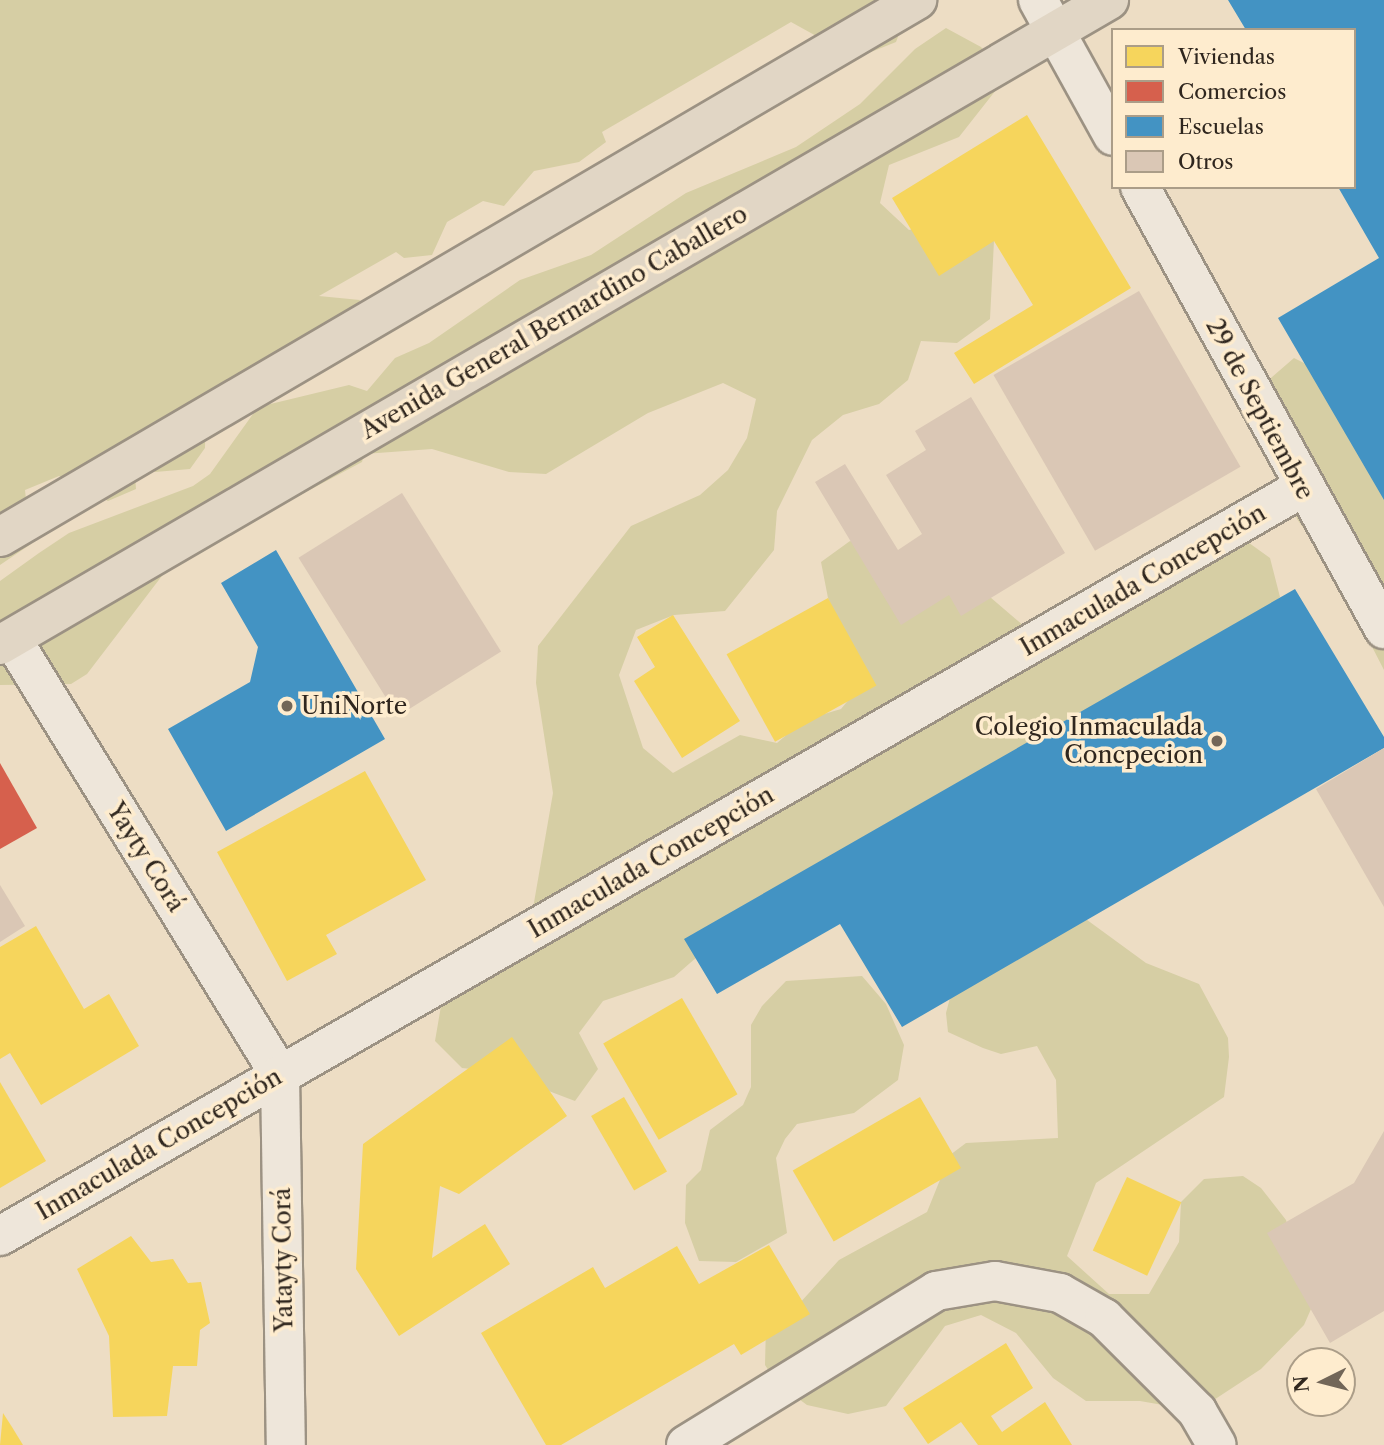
<!DOCTYPE html>
<meta charset="utf-8">
<style>
body{margin:0}
#map{position:relative;width:1384px;height:1445px;overflow:hidden;background:#edddc4;font-family:"Libre Caslon Text",serif}
div>[style]{position:absolute}
.green>*{inset:0;background:#d6cea4}
.homes>*{inset:0;background:#f6d55c;transform-origin:0 0}
.shops>*{inset:0;background:#d6604d}
.schools>*{inset:0;background:#4393c3}
.building>*{inset:0;background:#dac7b5;transform-origin:0 0}
.roads{filter:drop-shadow(2px 0 #9c9283) drop-shadow(-2px 0 #9c9283) drop-shadow(0 2px #9c9283) drop-shadow(0 -2px #9c9283)}
.minor>*{height:38px;margin:-19px;padding:0 19px;transform-origin:19px;border-radius:19px;background:#eee6da}
.primary>*{height:38px;margin:-19px;padding:0 19px;transform-origin:19px;border-radius:19px;background:#e1d6c5}
.dots>*{width:19px;height:19px;translate:-50% -50%;box-sizing:border-box;border:4px solid #feecce;border-radius:50%}
span{translate:-50% -50%;white-space:nowrap;text-align:center;line-height:1.15;-webkit-text-stroke:7px #feecce;paint-order:stroke}
.street-label{font-size:24px;color:#2f261e}
.poi-label{font-size:24px;color:#2f261e}
.left{translate:0 -50%;text-align:left}
.right{translate:-100% -50%;text-align:right}
.legend{position:absolute;left:1111px;top:28px;width:245px;height:161px;box-sizing:border-box;background:#feecce;border:2px solid #ab9d88;margin:0;padding:9px 12px;list-style:none;font-size:21px;color:#2f261e}
.legend li{display:flex;align-items:center;gap:14px;height:35px}
.legend b{width:35px;border:2px solid #ab9d88}
.north{position:absolute;left:1286px;top:1347px;width:70px;height:70px;box-sizing:border-box;background:#feecce;border:2px solid #ab9d88;border-radius:50%;rotate:264deg;font-size:19px;font-weight:700;line-height:28px;text-align:center;color:#2f261e}
.north::after{content:'';display:block;margin:auto;width:24px;height:32px;background:#726658;clip-path:polygon(50% 0,100% 100%,50% 72%,0 100%)}
</style>
<div id="map">
<div class="green">
<div style="clip-path:polygon(0 0,912px 0,896px 42px,856px 58px,791px 22px,602px 132px,606px 142px,579px 162px,534px 171px,504px 206px,483px 201px,447px 222px,432px 255px,404px 258px,396px 252px,319px 296px,360px 300px,341px 339px,206px 398px,205px 448px,190px 469px,155px 472px,133px 447px,136px 489px,108px 501px,59px 476px,25px 490px,31px 544px,0 565px)"></div>
<div style="clip-path:polygon(946px 28px,981px 47px,1007px 76px,959px 137px,889px 165px,880px 203px,909px 230px,945px 222px,994px 241px,990px 319px,957px 343px,921px 341px,908px 380px,879px 404px,843px 415px,812px 440px,777px 511px,774px 550px,725px 611px,674px 615px,636px 630px,619px 675px,643px 748px,673px 773px,740px 735px,777px 743px,804px 720px,841px 709px,865px 680px,828px 598px,821px 562px,850px 541px,983px 591px,1038px 638px,1238px 535px,1270px 558px,1280px 597px,1253px 624px,935px 796px,705px 950px,674px 977px,603px 1001px,579px 1033px,598px 1069px,575px 1101px,499px 1072px,462px 1068px,435px 1041px,441px 1006px,528px 937px,553px 793px,536px 683px,538px 646px,631px 526px,700px 495px,728px 470px,747px 438px,756px 399px,723px 383px,648px 413px,546px 474px,509px 472px,432px 449px,364px 454px,362px 462px,171px 564px,87px 674px,71px 684px,0 685px,0 581px,39px 553px,69px 533px,193px 486px,210px 474px,258px 407px,349px 385px,367px 391px,395px 358px,429px 343px,520px 280px,591px 255px,686px 193px,796px 147px,860px 104px,915px 49px)"></div>
<div style="clip-path:polygon(1294px 358px,1312px 367px,1384px 474px,1384px 670px,1331px 567px,1297px 519px,1257px 390px)"></div>
<div style="clip-path:polygon(1083px 917px,1146px 963px,1199px 984px,1228px 1038px,1229px 1057px,1224px 1097px,1096px 1183px,1067px 1256px,1109px 1294px,1149px 1294px,1179px 1242px,1181px 1202px,1204px 1179px,1243px 1176px,1261px 1188px,1286px 1220px,1311px 1309px,1304px 1325px,1261px 1369px,1197px 1411px,1140px 1401px,1086px 1401px,1053px 1378px,1016px 1333px,981px 1315px,945px 1326px,886px 1406px,848px 1414px,807px 1405px,776px 1382px,765px 1365px,766px 1324px,798px 1305px,839px 1260px,927px 1212px,950px 1155px,966px 1143px,1058px 1138px,1056px 1080px,1037px 1046px,1001px 1054px,983px 1048px,948px 1032px,946px 1013px,951px 994px)"></div>
<div style="clip-path:polygon(862px 976px,886px 1004px,904px 1045px,898px 1080px,854px 1113px,797px 1124px,785px 1139px,776px 1158px,787px 1233px,736px 1262px,699px 1261px,685px 1223px,686px 1185px,701px 1170px,710px 1130px,743px 1105px,751px 1087px,751px 1025px,762px 1006px,786px 981px)"></div>
</div>
<div class="homes">
<div style="clip-path:polygon(1027px 115px,1131px 288px,974px 384px,954px 353px,1033px 305px,994px 241px,939px 276px,892px 198px)"></div>
<div style="left:828px;top:598px;width:100px;height:116px;rotate:61deg"></div>
<div style="clip-path:polygon(673px 615px,740px 721px,682px 758px,634px 681px,655px 667px,637px 637px)"></div>
<div style="clip-path:polygon(365px 771px,426px 880px,326px 935px,337px 954px,287px 981px,217px 852px)"></div>
<div style="clip-path:polygon(36px 926px,84px 1009px,109px 994px,139px 1046px,41px 1105px,10px 1053px,0 1059px,0 947px)"></div>
<div style="left:682px;top:998px;width:111px;height:91px;rotate:60deg"></div>
<div style="clip-path:polygon(512px 1037px,567px 1116px,459px 1194px,440px 1186px,432px 1258px,485px 1224px,510px 1264px,399px 1336px,356px 1269px,363px 1144px)"></div>
<div style="clip-path:polygon(0 1082px,46px 1161px,0 1188px)"></div>
<div style="left:624px;top:1097px;width:86px;height:38px;rotate:60deg"></div>
<div style="left:920px;top:1097px;width:82px;height:147px;rotate:60deg"></div>
<div style="left:1127px;top:1177px;width:60px;height:81px;rotate:25deg"></div>
<div style="clip-path:polygon(131px 1236px,151px 1262px,173px 1259px,188px 1283px,201px 1282px,210px 1323px,200px 1330px,197px 1366px,173px 1366px,167px 1416px,113px 1417px,109px 1336px,77px 1269px)"></div>
<div style="clip-path:polygon(769px 1245px,810px 1314px,741px 1355px,734px 1344px,561px 1445px,546px 1445px,481px 1333px,593px 1267px,605px 1288px,677px 1246px,699px 1284px)"></div>
<div style="clip-path:polygon(1006px 1343px,1033px 1388px,991px 1416px,1002px 1432px,1045px 1402px,1072px 1445px,978px 1445px,961px 1422px,928px 1444px,903px 1408px)"></div>
<div style="clip-path:polygon(3px 1413px,12px 1427px,23px 1445px,0 1445px)"></div>
</div>
<div class="shops">
<div style="clip-path:polygon(0 763px,37px 828px,0 849px)"></div>
</div>
<div class="schools">
<div style="clip-path:polygon(1228px 0,1384px 0,1384px 500px,1278px 318px,1379px 258px,1338px 187px,1354px 187px,1354px 30px,1246px 30px)"></div>
<div style="clip-path:polygon(276px 550px,385px 739px,226px 831px,168px 729px,250px 682px,258px 647px,221px 583px)"></div>
<div style="clip-path:polygon(1295px 589px,1384px 737px,1384px 748px,902px 1027px,840px 924px,717px 994px,684px 939px)"></div>
</div>
<div class="building">
<div style="left:1139px;top:291px;width:203px;height:168px;rotate:60deg"></div>
<div style="clip-path:polygon(971px 397px,1065px 553px,961px 616px,949px 595px,901px 625px,815px 482px,845px 464px,898px 550px,922px 534px,886px 475px,926px 450px,915px 431px)"></div>
<div style="left:402px;top:493px;width:187px;height:122px;rotate:58deg"></div>
<div style="clip-path:polygon(1384px 748px,1384px 907px,1316px 789px)"></div>
<div style="clip-path:polygon(0 885px,25px 926px,0 942px)"></div>
<div style="clip-path:polygon(1384px 1131px,1384px 1311px,1330px 1343px,1267px 1233px,1354px 1183px)"></div>
</div>
<div class="roads">
<div class="minor">
<div style="left:1038px;top:0;width:155px;rotate:61.1deg"></div>
<div style="left:1140px;top:187px;width:505px;rotate:61.1deg"></div>
<div style="left:12px;top:639px;width:512px;rotate:58.42deg"></div>
<div style="left:280px;top:1075px;width:370px;rotate:89.1deg"></div>
<div style="left:0;top:1236px;width:1502px;rotate:-29.88deg"></div>
<div style="left:686px;top:1445px;width:294px;rotate:-31.6deg"></div>
<div style="left:936px;top:1291px;width:60px;rotate:-9.6deg"></div>
<div style="left:995px;top:1281px;width:66px;rotate:10.5deg"></div>
<div style="left:1060px;top:1293px;width:51px;rotate:29.6deg"></div>
<div style="left:1104px;top:1318px;width:132px;rotate:45deg"></div>
<div style="left:1197px;top:1411px;width:39px;rotate:60deg"></div>
</div>
<div class="primary">
<div style="left:0;top:537px;width:1063px;rotate:-30.35deg"></div>
<div style="left:0;top:645px;width:1283px;rotate:-30.18deg"></div>
</div>
</div>
<div class="dots">
<div style="left:287px;top:706px;background:#726658"></div>
<div style="left:1217px;top:741px;background:#726658"></div>
</div>
<div class="street-label">
<span style="left:554px;top:322px;rotate:-30deg">Avenida General Bernardino Caballero</span>
<span style="left:1260px;top:409px;rotate:62deg">29 de Septiembre</span>
<span style="left:1143px;top:580px;rotate:-30deg">Inmaculada Concepción</span>
<span style="left:146px;top:857px;rotate:58deg">Yayty Corá</span>
<span style="left:651px;top:862px;rotate:-30deg">Inmaculada Concepción</span>
<span style="left:159px;top:1144px;rotate:-30deg">Inmaculada Concepción</span>
<span style="left:283px;top:1260px;rotate:-91deg">Yatayty Corá</span>
</div>
<div class="poi-label">
<span class="left" style="left:301px;top:706px">UniNorte</span>
<span class="right" style="left:1203px;top:741px">Colegio Inmaculada<br>Concpecion</span>
</div>
<ul class="legend">
<li><b style="height:19px;background:#f6d55c"></b>Viviendas</li>
<li><b style="height:19px;background:#d6604d"></b>Comercios</li>
<li><b style="height:19px;background:#4393c3"></b>Escuelas</li>
<li><b style="height:19px;background:#dac7b5"></b>Otros</li>
</ul>
<div class="north">N</div>
</div>
